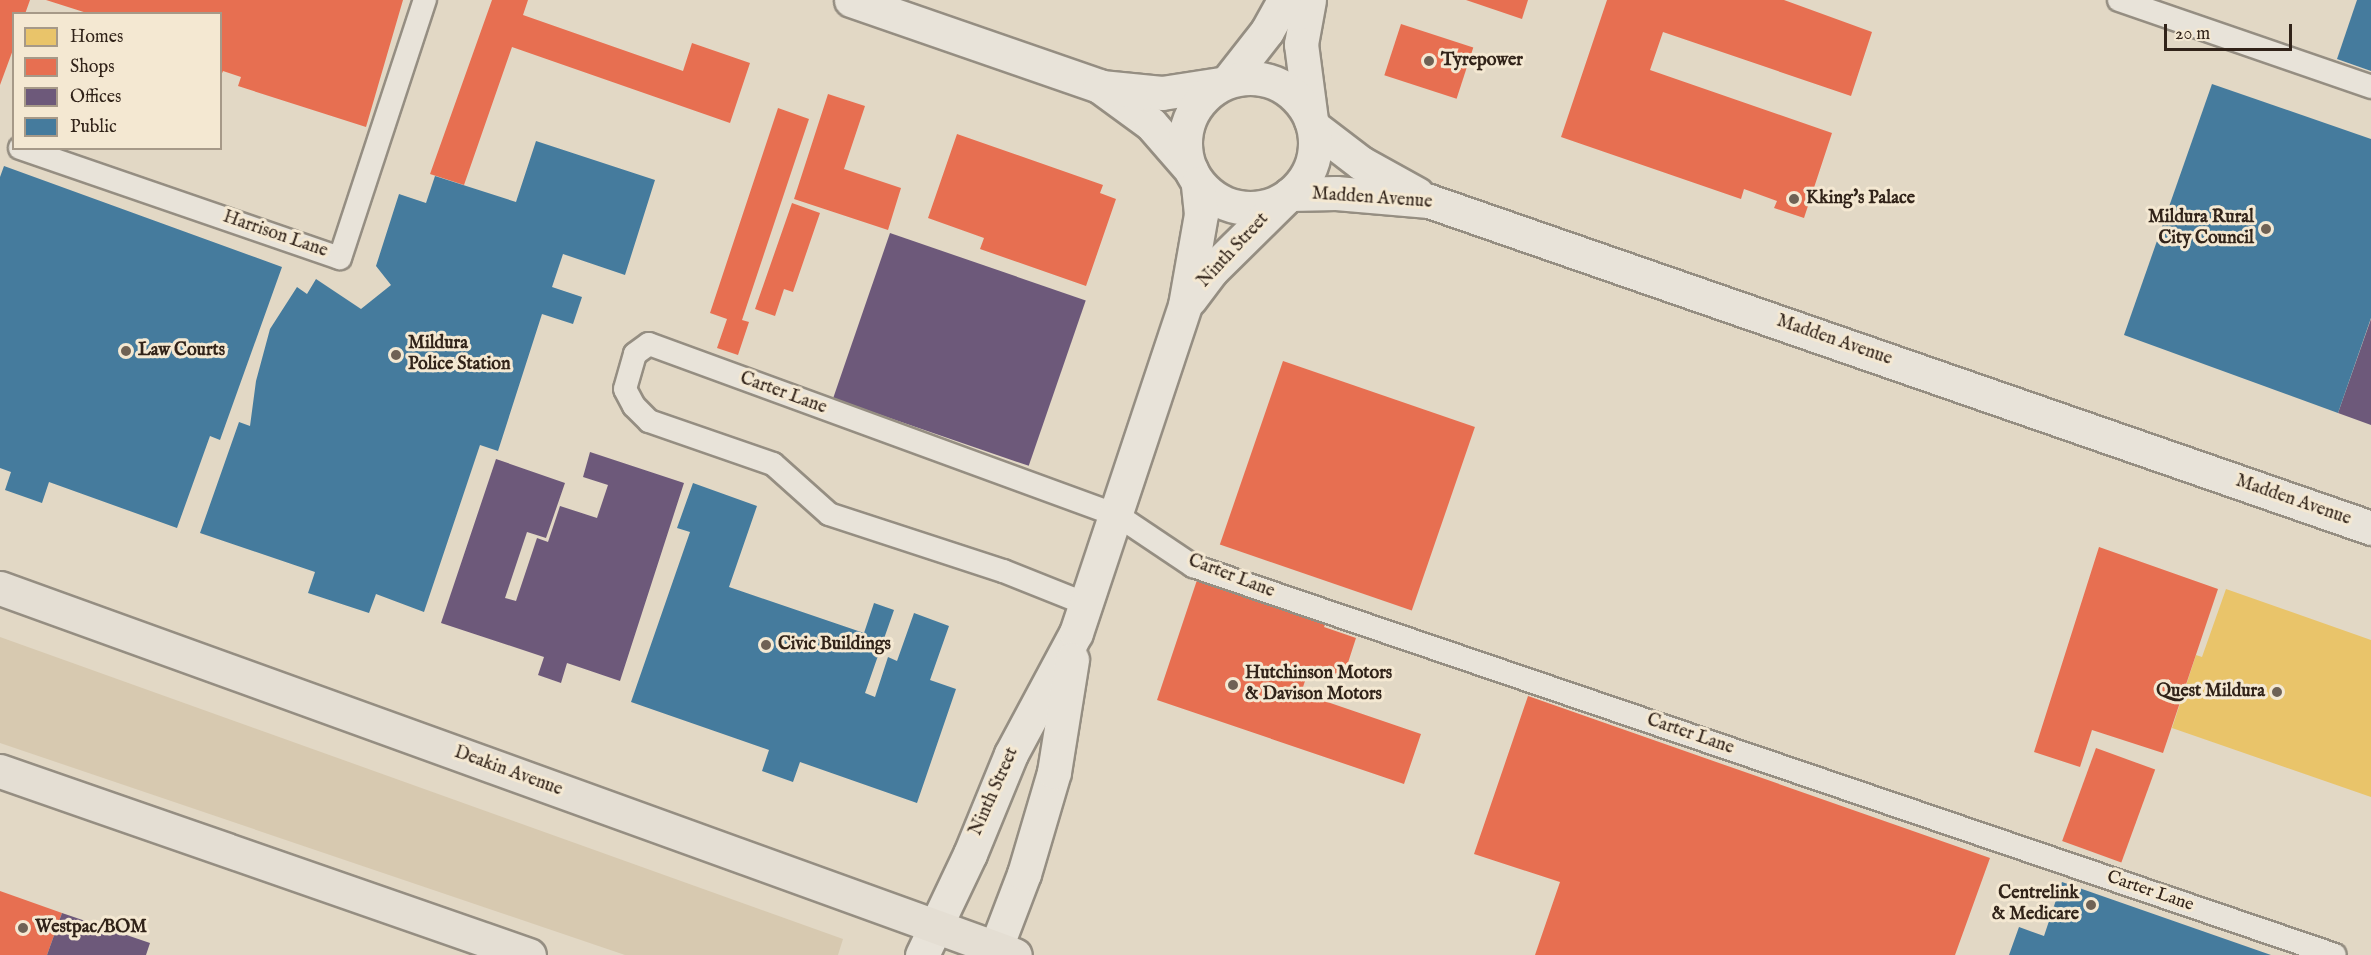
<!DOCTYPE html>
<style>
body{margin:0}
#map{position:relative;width:2371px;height:955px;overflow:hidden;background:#e2d8c5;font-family:"IM FELL English",serif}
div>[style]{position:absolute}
.green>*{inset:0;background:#d7c9b0}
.homes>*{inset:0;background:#e9c46a}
.shops>*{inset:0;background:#e76f51;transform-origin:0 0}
.offices>*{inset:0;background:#6d597a;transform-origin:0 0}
.public>*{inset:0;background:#457b9d}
.roads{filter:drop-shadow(2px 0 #958e82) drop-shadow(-2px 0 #958e82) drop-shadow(0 2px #958e82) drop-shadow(0 -2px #958e82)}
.service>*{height:22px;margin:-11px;padding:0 11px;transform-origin:11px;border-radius:11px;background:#e8e3d9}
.minor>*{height:33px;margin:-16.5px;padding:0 16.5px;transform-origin:16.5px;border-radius:16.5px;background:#e8e3d9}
.tertiary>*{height:33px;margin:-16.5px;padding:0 16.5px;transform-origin:16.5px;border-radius:16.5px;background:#e8e3d9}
.tertiary>.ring{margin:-16.5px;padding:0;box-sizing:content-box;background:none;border:33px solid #e8e3d9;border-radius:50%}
.trunk>*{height:33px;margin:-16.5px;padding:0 16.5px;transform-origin:16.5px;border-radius:16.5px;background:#e4ded3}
.dots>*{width:16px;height:16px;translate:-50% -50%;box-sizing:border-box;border:3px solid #f4e8d2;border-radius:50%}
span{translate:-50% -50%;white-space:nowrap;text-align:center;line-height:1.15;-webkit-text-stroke:6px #f4e8d2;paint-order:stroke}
.poi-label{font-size:18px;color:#312319;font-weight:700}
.left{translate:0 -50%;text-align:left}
.right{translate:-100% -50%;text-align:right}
.street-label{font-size:18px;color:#312319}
.legend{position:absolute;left:12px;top:12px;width:210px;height:138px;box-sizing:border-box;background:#f4e8d2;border:2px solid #a69988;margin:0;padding:8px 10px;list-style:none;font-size:18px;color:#312319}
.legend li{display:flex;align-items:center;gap:12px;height:30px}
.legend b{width:30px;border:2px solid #a69988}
.scale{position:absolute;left:2164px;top:24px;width:128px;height:27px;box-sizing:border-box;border:3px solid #312319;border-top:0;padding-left:8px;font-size:18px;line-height:21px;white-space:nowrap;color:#312319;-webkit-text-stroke:4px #f4e8d2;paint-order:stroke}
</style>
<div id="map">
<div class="green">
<div style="clip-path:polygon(0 637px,843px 939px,838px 955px,625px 955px,0 743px)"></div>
</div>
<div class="homes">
<div style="clip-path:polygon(2226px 589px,2371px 640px,2371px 797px,2172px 728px,2196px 655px,2202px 657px)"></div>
</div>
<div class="shops">
<div style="clip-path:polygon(0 0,30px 0,25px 14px,14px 14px,14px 47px,0 85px)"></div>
<div style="clip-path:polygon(46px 0,403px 0,366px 127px,238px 86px,241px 77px,223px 71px,220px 78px,220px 14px,90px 14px)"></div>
<div style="clip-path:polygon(492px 0,528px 0,523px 15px,683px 71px,692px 43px,750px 63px,730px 123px,512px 47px,464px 185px,430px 174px)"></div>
<div style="clip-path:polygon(1466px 0,1528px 0,1522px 19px)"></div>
<div style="clip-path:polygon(1607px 0,1784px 0,1872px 32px,1851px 96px,1663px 32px,1650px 70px,1832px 133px,1804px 218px,1774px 208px,1777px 201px,1744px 189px,1741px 199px,1561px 137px)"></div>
<div style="left:1401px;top:24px;width:76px;height:54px;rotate:18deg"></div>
<div style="clip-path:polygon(828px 94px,865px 106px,844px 169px,901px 188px,888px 230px,794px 199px)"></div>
<div style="clip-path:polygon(778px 108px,809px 119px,742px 320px,749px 322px,738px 355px,717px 348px,727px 319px,710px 313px)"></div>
<div style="clip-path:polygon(957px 134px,1103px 185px,1100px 193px,1116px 199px,1086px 286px,980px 249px,984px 238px,928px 218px)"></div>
<div style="clip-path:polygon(792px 203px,820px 213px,793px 292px,784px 289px,775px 316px,755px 309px)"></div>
<div style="left:1283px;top:361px;width:203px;height:194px;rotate:19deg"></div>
<div style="clip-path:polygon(2099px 547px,2218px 589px,2163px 753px,2092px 730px,2080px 767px,2034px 752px)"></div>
<div style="clip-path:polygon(1198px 577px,1327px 620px,1324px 627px,1356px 638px,1345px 672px,1306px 678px,1301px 693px,1421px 734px,1404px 784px,1157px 700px)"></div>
<div style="clip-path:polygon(1528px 696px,1990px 858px,1955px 955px,1535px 955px,1560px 882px,1474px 854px)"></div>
<div style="left:2096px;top:748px;width:63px;height:99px;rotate:20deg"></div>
<div style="clip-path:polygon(0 891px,62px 913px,47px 955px,0 955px)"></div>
</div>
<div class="offices">
<div style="left:890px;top:233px;width:207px;height:175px;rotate:19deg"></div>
<div style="clip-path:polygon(2371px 319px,2371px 425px,2338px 413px)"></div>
<div style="clip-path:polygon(590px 452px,684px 483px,620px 681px,567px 663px,561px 683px,538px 675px,544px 657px,441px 623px,496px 459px,565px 483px,546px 538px,527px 532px,505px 598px,516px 601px,537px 538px,548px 542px,560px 506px,597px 518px,608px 485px,583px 477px)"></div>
<div style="clip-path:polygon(62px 913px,150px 943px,146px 955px,47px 955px)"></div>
</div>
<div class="public">
<div style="clip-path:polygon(2357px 0,2371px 0,2371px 71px,2337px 59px)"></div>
<div style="clip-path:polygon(2212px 84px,2371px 139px,2371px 318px,2338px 413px,2124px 335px)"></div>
<div style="clip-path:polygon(536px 141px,655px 180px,625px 275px,563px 254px,552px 287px,582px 297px,573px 324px,542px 314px,498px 451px,480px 445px,424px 612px,376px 594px,369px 613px,308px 593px,315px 572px,200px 533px,239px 422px,250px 426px,256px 381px,270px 329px,297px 287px,307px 294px,316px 279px,361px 309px,391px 285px,376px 266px,399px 194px,426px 203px,435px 176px,516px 202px)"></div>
<div style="clip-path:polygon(4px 166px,282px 267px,220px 440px,210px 436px,177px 528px,49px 482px,42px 503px,5px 490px,11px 472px,0 468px,0 177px)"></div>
<div style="clip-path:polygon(693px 483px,757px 506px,729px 587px,864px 633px,874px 603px,894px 610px,865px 693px,875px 697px,888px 657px,897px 661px,914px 613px,949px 626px,930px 680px,956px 689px,917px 803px,800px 762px,793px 782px,762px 771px,769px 750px,631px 702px,690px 532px,677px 528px)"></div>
<div style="clip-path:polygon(2062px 882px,2271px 955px,2009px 955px,2019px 927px,2044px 936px)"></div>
</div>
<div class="roads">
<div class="service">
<div style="left:2119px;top:0;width:267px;rotate:19deg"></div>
<div style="left:20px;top:148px;width:338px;rotate:19deg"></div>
<div style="left:340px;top:258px;width:272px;rotate:-71.8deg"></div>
<div style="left:1086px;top:604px;width:89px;rotate:-158.3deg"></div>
<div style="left:1003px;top:571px;width:183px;rotate:-161.9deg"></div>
<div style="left:829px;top:514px;width:75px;rotate:-138.2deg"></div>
<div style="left:773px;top:464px;width:131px;rotate:-160.9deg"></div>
<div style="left:649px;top:421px;width:21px;rotate:-135deg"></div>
<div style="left:634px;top:406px;width:19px;rotate:-118deg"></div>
<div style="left:625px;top:389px;width:36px;rotate:-74deg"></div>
<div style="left:635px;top:354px;width:17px;rotate:-36deg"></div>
<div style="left:649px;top:344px;width:498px;rotate:20.1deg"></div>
<div style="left:1117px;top:515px;width:92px;rotate:33.9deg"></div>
<div style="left:1193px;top:566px;width:1206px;rotate:18.81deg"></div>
</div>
<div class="minor">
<div style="left:851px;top:0;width:262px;rotate:19.1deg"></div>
<div style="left:1099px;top:86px;width:64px;rotate:36.2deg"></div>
<div style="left:1151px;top:124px;width:61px;rotate:49deg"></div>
<div style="left:1309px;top:0;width:45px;rotate:100.3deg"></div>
<div style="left:1301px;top:44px;width:77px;rotate:82.5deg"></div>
<div style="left:1228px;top:81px;width:63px;rotate:-52deg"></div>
<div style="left:1267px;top:31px;width:35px;rotate:-61deg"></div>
<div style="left:1101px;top:87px;width:61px;rotate:5.6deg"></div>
<div style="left:1162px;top:93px;width:59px;rotate:-8.8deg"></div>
<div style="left:1314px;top:127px;width:59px;rotate:37.5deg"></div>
<div style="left:1361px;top:163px;width:64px;rotate:29deg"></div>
<div style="left:1290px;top:194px;width:46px;rotate:-1.2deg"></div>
<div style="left:1336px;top:193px;width:93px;rotate:4.9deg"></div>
<div style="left:1429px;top:201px;width:997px;rotate:19.14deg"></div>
</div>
<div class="tertiary">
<div class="ring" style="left:1185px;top:78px;width:97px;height:97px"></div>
<div style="left:1190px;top:299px;width:35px;rotate:-53deg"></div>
<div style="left:1211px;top:271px;width:100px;rotate:-44.6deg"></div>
<div style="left:922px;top:955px;width:112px;rotate:-64.6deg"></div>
<div style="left:970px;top:854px;width:108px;rotate:-67.7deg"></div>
<div style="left:1011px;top:754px;width:137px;rotate:-61.8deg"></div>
<div style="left:1076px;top:633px;width:346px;rotate:-71.6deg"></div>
<div style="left:1185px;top:305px;width:92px;rotate:-80deg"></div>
<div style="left:1201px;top:214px;width:31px;rotate:-96deg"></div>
<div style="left:993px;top:955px;width:87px;rotate:-69.1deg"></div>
<div style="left:1024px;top:874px;width:106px;rotate:-73.6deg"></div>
<div style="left:1054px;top:772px;width:114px;rotate:-80.9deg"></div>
</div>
<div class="trunk">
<div style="left:0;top:588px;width:1079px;rotate:19.88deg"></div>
<div style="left:0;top:771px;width:560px;rotate:19.18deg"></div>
</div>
</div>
<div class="dots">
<div style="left:1429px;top:61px;background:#6f6255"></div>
<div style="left:1794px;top:199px;background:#6f6255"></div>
<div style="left:2266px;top:229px;background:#6f6255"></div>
<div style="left:126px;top:351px;background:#6f6255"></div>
<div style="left:396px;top:355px;background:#6f6255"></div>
<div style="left:766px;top:645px;background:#6f6255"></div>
<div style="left:1233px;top:685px;background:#6f6255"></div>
<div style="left:2277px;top:692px;background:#6f6255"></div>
<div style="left:2091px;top:905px;background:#6f6255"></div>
<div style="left:23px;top:928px;background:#6f6255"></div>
</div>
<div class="poi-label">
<span class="left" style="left:1441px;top:61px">Tyrepower</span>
<span class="left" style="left:1806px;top:199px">Kking's Palace</span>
<span class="right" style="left:2254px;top:229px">Mildura Rural<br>City Council</span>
<span class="left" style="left:408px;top:355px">Mildura<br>Police Station</span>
<span class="left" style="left:138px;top:351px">Law Courts</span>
<span class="left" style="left:778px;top:645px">Civic Buildings</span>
<span class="left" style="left:1245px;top:685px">Hutchinson Motors<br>&amp; Davison Motors</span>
<span class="right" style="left:2265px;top:692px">Quest Mildura</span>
<span class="right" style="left:2079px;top:905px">Centrelink<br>&amp; Medicare</span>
<span class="left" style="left:35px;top:928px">Westpac/BOM</span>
</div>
<div class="street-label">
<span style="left:1372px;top:199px;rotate:4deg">Madden Avenue</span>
<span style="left:275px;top:235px;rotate:19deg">Harrison Lane</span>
<span style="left:1234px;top:251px;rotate:-47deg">Ninth Street</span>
<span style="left:1834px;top:341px;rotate:19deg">Madden Avenue</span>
<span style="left:783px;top:394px;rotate:20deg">Carter Lane</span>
<span style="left:2293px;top:501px;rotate:19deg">Madden Avenue</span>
<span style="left:1231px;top:577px;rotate:21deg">Carter Lane</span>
<span style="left:1690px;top:735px;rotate:19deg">Carter Lane</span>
<span style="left:508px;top:772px;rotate:20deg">Deakin Avenue</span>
<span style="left:995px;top:792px;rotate:-66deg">Ninth Street</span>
<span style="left:2150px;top:892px;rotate:19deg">Carter Lane</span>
</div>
<ul class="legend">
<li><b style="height:16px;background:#e9c46a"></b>Homes</li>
<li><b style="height:16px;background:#e76f51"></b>Shops</li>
<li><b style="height:16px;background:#6d597a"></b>Offices</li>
<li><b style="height:16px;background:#457b9d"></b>Public</li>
</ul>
<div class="scale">20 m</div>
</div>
